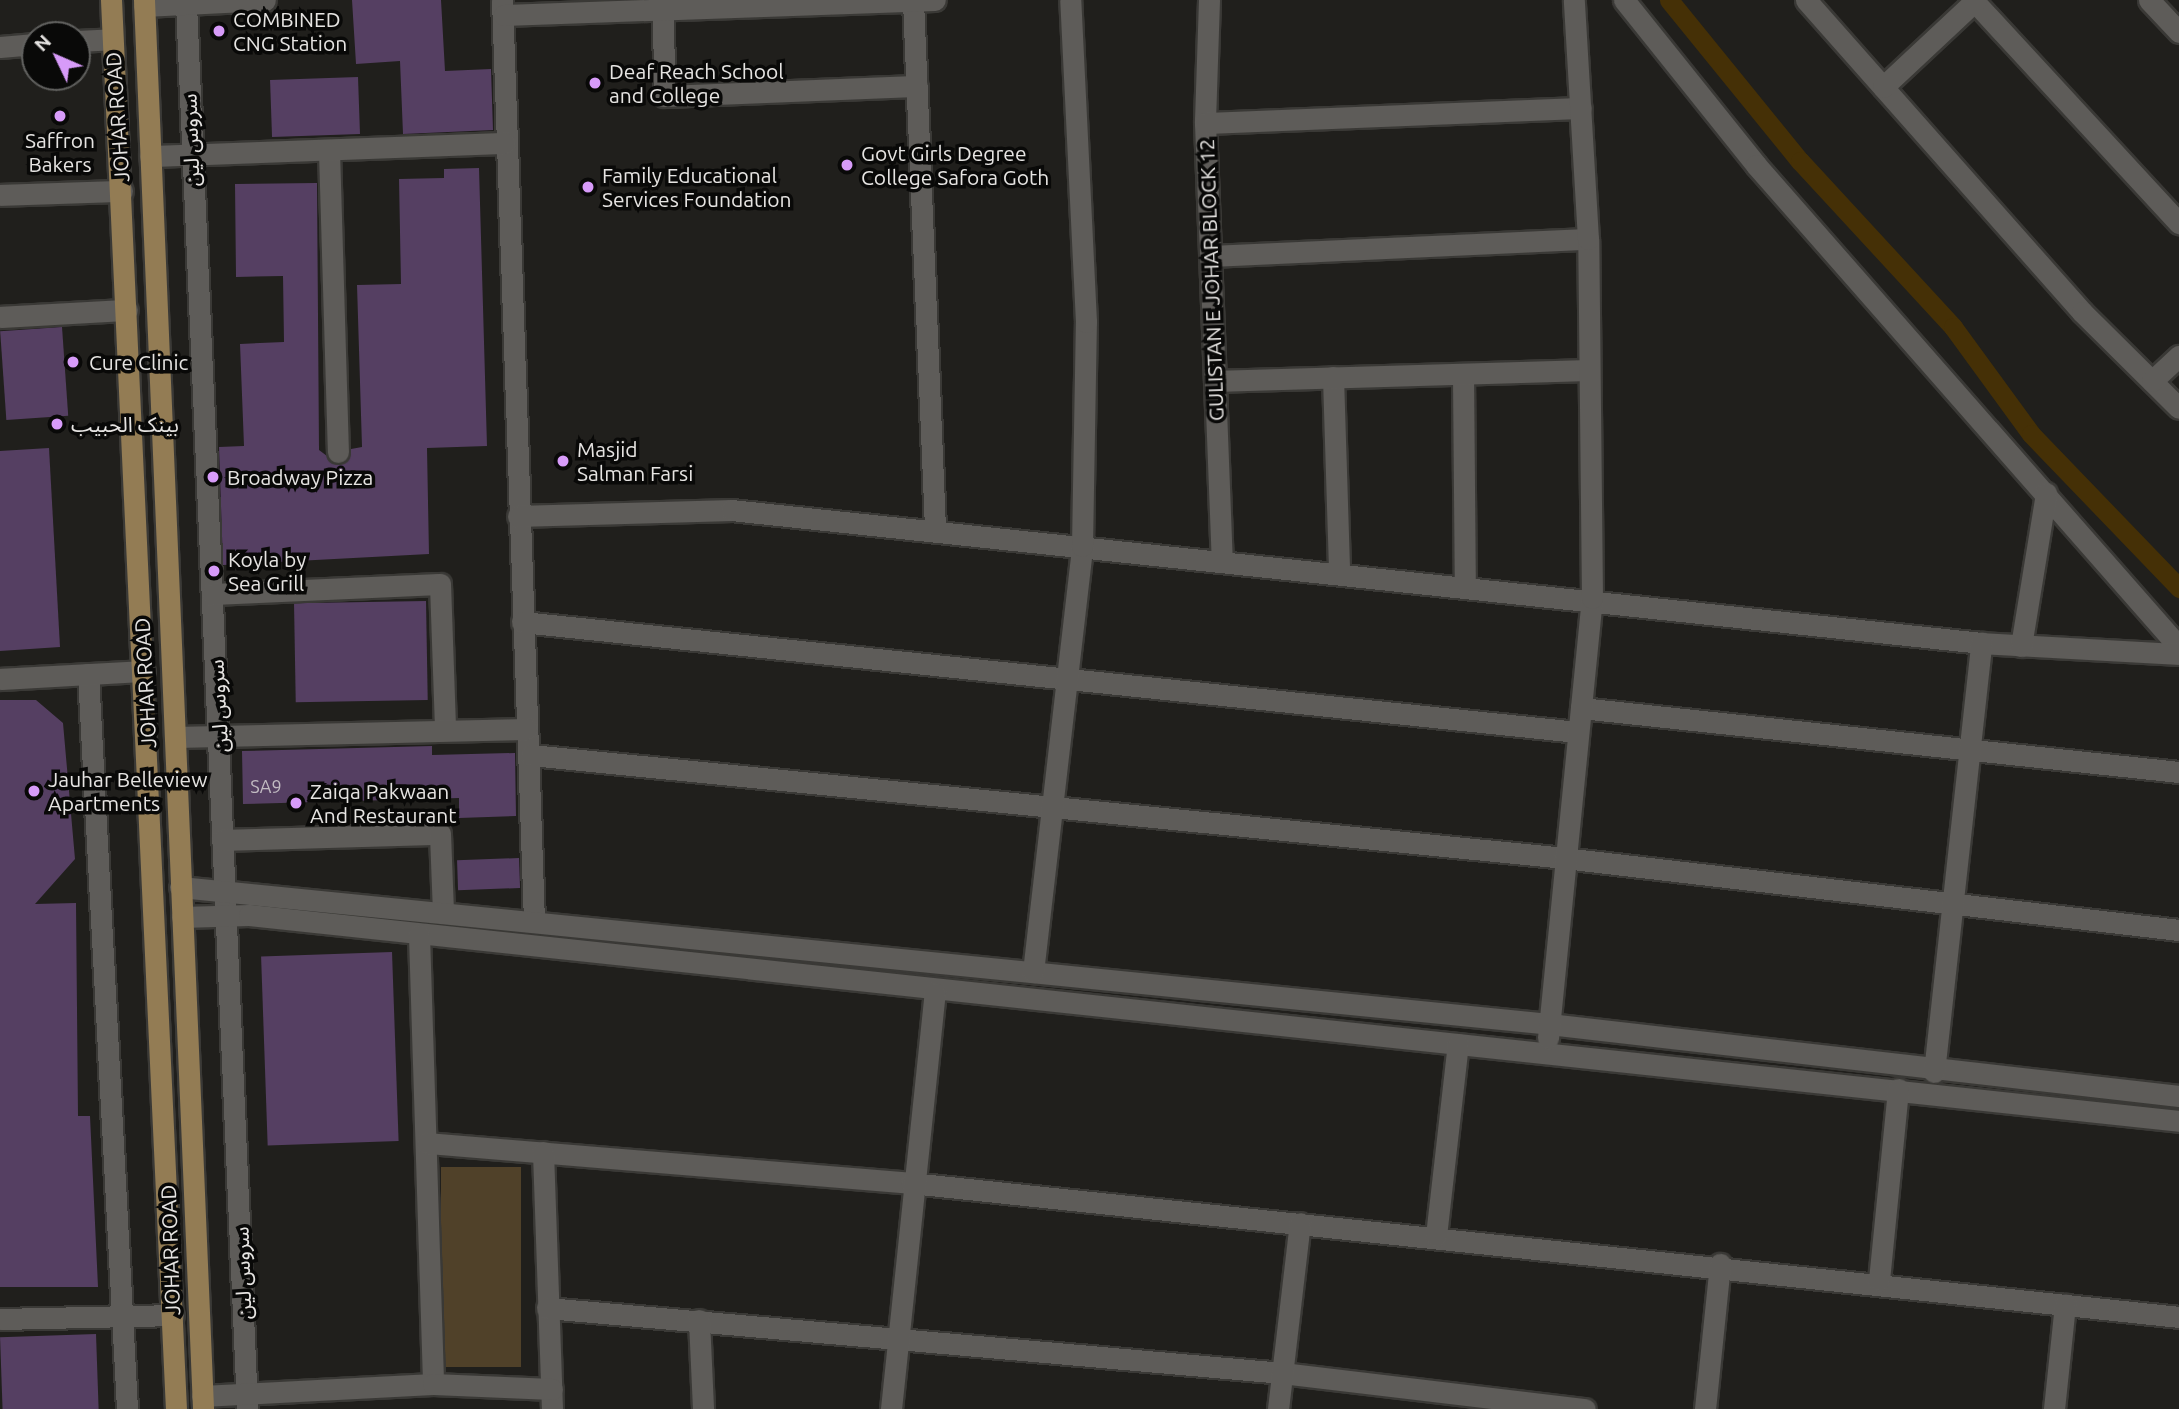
<!DOCTYPE html>
<meta charset="utf-8">
<style>
body{margin:0}
#map{position:relative;width:2179px;height:1409px;overflow:hidden;background:#201f1c;font-family:Ubuntu,"Noto Sans Arabic",sans-serif}
div>[style]{position:absolute}
.green>*{inset:0;background:#504129;transform-origin:0 0}
.canal>*{height:19px;margin:-9.5px;padding:0 9.5px;transform-origin:9.5px;border-radius:9.5px;background:#453006}
.building>*{inset:0;background:#553f62;transform-origin:0 0}
.roads{filter:drop-shadow(2px 0 #3a3936) drop-shadow(-2px 0 #3a3936) drop-shadow(0 2px #3a3936) drop-shadow(0 -2px #3a3936)}
.minor>*{height:21px;margin:-10.5px;padding:0 10.5px;transform-origin:10.5px;border-radius:10.5px;background:#5e5c59}
.major>*{height:21px;margin:-10.5px;padding:0 10.5px;transform-origin:10.5px;border-radius:10.5px;background:#937c54}
.dots>*{width:19px;height:19px;translate:-50% -50%;box-sizing:border-box;border:4px solid #090908;border-radius:50%}
span{translate:-50% -50%;white-space:nowrap;text-align:center;line-height:1.15;-webkit-text-stroke:7px #090908;paint-order:stroke}
.number-label{font-size:18px;color:#c2bbc2}
.number-label span{-webkit-text-stroke-width:0}
.poi-label{font-size:21px;color:#e6e4e2}
.left{translate:0 -50%;text-align:left}
.street-label{font-size:21px;color:#e6e4e2}
.north{position:absolute;left:21px;top:21px;width:70px;height:70px;box-sizing:border-box;background:#090908;border:2px solid #61615f;border-radius:50%;rotate:314deg;font-size:19px;font-weight:700;line-height:28px;text-align:center;color:#e6e4e2}
.north::after{content:'';display:block;margin:auto;width:24px;height:32px;background:#d79bf9;clip-path:polygon(50% 0,100% 100%,50% 72%,0 100%)}
</style>
<div id="map">
<div class="green">
<div style="left:441px;top:1167px;width:80px;height:200px"></div>
</div>
<div class="canal">
<div style="left:1669px;top:0;width:208px;rotate:50.9deg"></div>
<div style="left:1800px;top:161px;width:226px;rotate:47.3deg"></div>
<div style="left:1953px;top:327px;width:132px;rotate:53.9deg"></div>
<div style="left:2031px;top:434px;width:214px;rotate:46.1deg"></div>
</div>
<div class="building">
<div style="clip-path:polygon(352px 0,441px 0,445px 71px,491px 69px,493px 130px,403px 134px,400px 61px,356px 64px)"></div>
<div style="left:358px;top:77px;width:57px;height:88px;rotate:88deg"></div>
<div style="clip-path:polygon(479px 168px,487px 446px,427px 448px,429px 554px,223px 565px,219px 447px,244px 446px,240px 344px,284px 342px,283px 276px,236px 277px,235px 184px,317px 183px,319px 450px,339px 465px,351px 449px,362px 447px,357px 285px,401px 284px,399px 179px,444px 178px,444px 169px)"></div>
<div style="left:62px;top:327px;width:89px;height:62px;rotate:86deg"></div>
<div style="clip-path:polygon(49px 448px,60px 647px,0 651px,0 451px)"></div>
<div style="left:426px;top:601px;width:99px;height:132px;rotate:89deg"></div>
<div style="clip-path:polygon(0 700px,36px 700px,63px 723px,75px 859px,35px 904px,76px 903px,78px 1116px,90px 1116px,98px 1287px,0 1287px)"></div>
<div style="clip-path:polygon(432px 746px,432px 755px,515px 753px,516px 816px,459px 818px,459px 798px,243px 804px,242px 751px)"></div>
<div style="left:519px;top:858px;width:30px;height:62px;rotate:88deg"></div>
<div style="left:392px;top:952px;width:189px;height:131px;rotate:88deg"></div>
<div style="left:96px;top:1334px;width:75px;height:96px;rotate:88deg"></div>
</div>
<div class="roads">
<div class="minor">
<div style="left:502px;top:0;width:922px;rotate:88.01deg"></div>
<div style="left:663px;top:0;width:96px;rotate:89.4deg"></div>
<div style="left:664px;top:96px;width:253px;rotate:-2.3deg"></div>
<div style="left:1209px;top:0;width:123px;rotate:91.9deg"></div>
<div style="left:1205px;top:123px;width:437px;rotate:87.8deg"></div>
<div style="left:1624px;top:0;width:211px;rotate:51.3deg"></div>
<div style="left:1756px;top:165px;width:641px;rotate:48.73deg"></div>
<div style="left:1806px;top:0;width:417px;rotate:48.5deg"></div>
<div style="left:2082px;top:312px;width:136px;rotate:44.7deg"></div>
<div style="left:1973px;top:0;width:304px;rotate:47.3deg"></div>
<div style="left:2149px;top:0;width:44px;rotate:46.8deg"></div>
<div style="left:913px;top:1px;width:528px;rotate:87.61deg"></div>
<div style="left:186px;top:4px;width:1406px;rotate:87.51deg"></div>
<div style="left:144px;top:6px;width:121px;rotate:-2.8deg"></div>
<div style="left:504px;top:15px;width:431px;rotate:-2deg"></div>
<div style="left:77px;top:41px;width:35px;rotate:-3deg"></div>
<div style="left:0;top:47px;width:35px;rotate:-5deg"></div>
<div style="left:1883px;top:87px;width:127px;rotate:-43.1deg"></div>
<div style="left:1205px;top:123px;width:376px;rotate:-2.3deg"></div>
<div style="left:329px;top:151px;width:301px;rotate:88.3deg"></div>
<div style="left:150px;top:156px;width:355px;rotate:-2.1deg"></div>
<div style="left:0;top:195px;width:122px;rotate:-1.9deg"></div>
<div style="left:1210px;top:256px;width:378px;rotate:-2.6deg"></div>
<div style="left:0;top:317px;width:127px;rotate:-3.2deg"></div>
<div style="left:1463px;top:374px;width:211px;rotate:89.5deg"></div>
<div style="left:1333px;top:377px;width:195px;rotate:88.2deg"></div>
<div style="left:1215px;top:381px;width:372px;rotate:-1.7deg"></div>
<div style="left:2152px;top:381px;width:37px;rotate:-43deg"></div>
<div style="left:518px;top:516px;width:213px;rotate:-1.6deg"></div>
<div style="left:731px;top:510px;width:1257px;rotate:6.07deg"></div>
<div style="left:1981px;top:643px;width:198px;rotate:3.2deg"></div>
<div style="left:212px;top:594px;width:228px;rotate:-2.5deg"></div>
<div style="left:440px;top:584px;width:146px;rotate:88deg"></div>
<div style="left:522px;top:622px;width:1061px;rotate:5.95deg"></div>
<div style="left:2021px;top:646px;width:155px;rotate:-80.7deg"></div>
<div style="left:88px;top:674px;width:736px;rotate:86.96deg"></div>
<div style="left:0;top:679px;width:144px;rotate:-3.2deg"></div>
<div style="left:1581px;top:708px;width:601px;rotate:6.11deg"></div>
<div style="left:175px;top:737px;width:352px;rotate:-1.3deg"></div>
<div style="left:531px;top:755px;width:1038px;rotate:5.69deg"></div>
<div style="left:1564px;top:858px;width:619px;rotate:6.68deg"></div>
<div style="left:222px;top:840px;width:218px;rotate:-1.6deg"></div>
<div style="left:440px;top:834px;width:78px;rotate:87.8deg"></div>
<div style="left:180px;top:887px;width:1376px;rotate:5.71deg"></div>
<div style="left:1549px;top:1024px;width:634px;rotate:6.52deg"></div>
<div style="left:182px;top:917px;width:67px;rotate:-1.7deg"></div>
<div style="left:249px;top:915px;width:1941px;rotate:6.09deg"></div>
<div style="left:419px;top:935px;width:449px;rotate:88.2deg"></div>
<div style="left:1033px;top:972px;width:429px;rotate:-83.4deg"></div>
<div style="left:1082px;top:546px;width:224px;rotate:-89deg"></div>
<div style="left:1086px;top:322px;width:322px;rotate:-92.8deg"></div>
<div style="left:1548px;top:1038px;width:442px;rotate:-84.3deg"></div>
<div style="left:1592px;top:598px;width:359px;rotate:-90.6deg"></div>
<div style="left:1588px;top:239px;width:239px;rotate:-93.4deg"></div>
<div style="left:1934px;top:1072px;width:432px;rotate:-83.7deg"></div>
<div style="left:427px;top:1143px;width:486px;rotate:4.7deg"></div>
<div style="left:911px;top:1183px;width:1275px;rotate:6.03deg"></div>
<div style="left:543px;top:1152px;width:257px;rotate:88deg"></div>
<div style="left:1436px;top:1236px;width:193px;rotate:-83.5deg"></div>
<div style="left:1879px;top:1280px;width:192px;rotate:-84.3deg"></div>
<div style="left:547px;top:1308px;width:738px;rotate:5.05deg"></div>
<div style="left:1282px;top:1373px;width:305px;rotate:6.8deg"></div>
<div style="left:0;top:1319px;width:173px;rotate:-1.3deg"></div>
<div style="left:699px;top:1320px;width:89px;rotate:87.4deg"></div>
<div style="left:202px;top:1396px;width:231px;rotate:-3deg"></div>
<div style="left:433px;top:1384px;width:119px;rotate:2.4deg"></div>
<div style="left:891px;top:1409px;width:418px;rotate:-84deg"></div>
<div style="left:1278px;top:1409px;width:187px;rotate:-83.3deg"></div>
<div style="left:1705px;top:1409px;width:146px;rotate:-84.1deg"></div>
<div style="left:2054px;top:1409px;width:105px;rotate:-84deg"></div>
</div>
<div class="major">
<div style="left:111px;top:0;width:1410px;rotate:87.36deg"></div>
<div style="left:144px;top:0;width:1410px;rotate:87.6deg"></div>
</div>
</div>
<div class="dots">
<div style="left:219px;top:31px;background:#d79bf9"></div>
<div style="left:595px;top:83px;background:#d79bf9"></div>
<div style="left:60px;top:116px;background:#d79bf9"></div>
<div style="left:847px;top:165px;background:#d79bf9"></div>
<div style="left:588px;top:187px;background:#d79bf9"></div>
<div style="left:73px;top:362px;background:#d79bf9"></div>
<div style="left:57px;top:424px;background:#d79bf9"></div>
<div style="left:563px;top:461px;background:#d79bf9"></div>
<div style="left:213px;top:477px;background:#d79bf9"></div>
<div style="left:214px;top:571px;background:#d79bf9"></div>
<div style="left:34px;top:791px;background:#d79bf9"></div>
<div style="left:296px;top:803px;background:#d79bf9"></div>
</div>
<div class="number-label">
<span style="left:266px;top:786px">SA9</span>
</div>
<div class="poi-label">
<span class="left" style="left:233px;top:31px">COMBINED<br>CNG Station</span>
<span class="left" style="left:609px;top:83px">Deaf Reach School<br>and College</span>
<span style="left:60px;top:152px">Saffron<br>Bakers</span>
<span class="left" style="left:861px;top:165px">Govt Girls Degree<br>College Safora Goth</span>
<span class="left" style="left:602px;top:187px">Family Educational<br>Services Foundation</span>
<span class="left" style="left:89px;top:362px">Cure Clinic</span>
<span class="left" style="left:71px;top:424px">بينک الحبيب</span>
<span class="left" style="left:577px;top:461px">Masjid<br>Salman Farsi</span>
<span class="left" style="left:227px;top:477px">Broadway Pizza</span>
<span class="left" style="left:228px;top:571px">Koyla by<br>Sea Grill</span>
<span class="left" style="left:48px;top:791px">Jauhar Belleview<br>Apartments</span>
<span class="left" style="left:310px;top:803px">Zaiqa Pakwaan<br>And Restaurant</span>
</div>
<div class="street-label">
<span style="left:117px;top:117px;rotate:-94deg">JOHAR ROAD</span>
<span style="left:190px;top:140px;rotate:-92deg">سروس لین</span>
<span style="left:1211px;top:280px;rotate:-92deg">GULISTAN E JOHAR BLOCK 12</span>
<span style="left:145px;top:683px;rotate:-93deg">JOHAR ROAD</span>
<span style="left:218px;top:706px;rotate:-93deg">سروس لین</span>
<span style="left:170px;top:1250px;rotate:-92deg">JOHAR ROAD</span>
<span style="left:242px;top:1273px;rotate:-92deg">سروس لین</span>
</div>
<div class="north">N</div>
</div>
